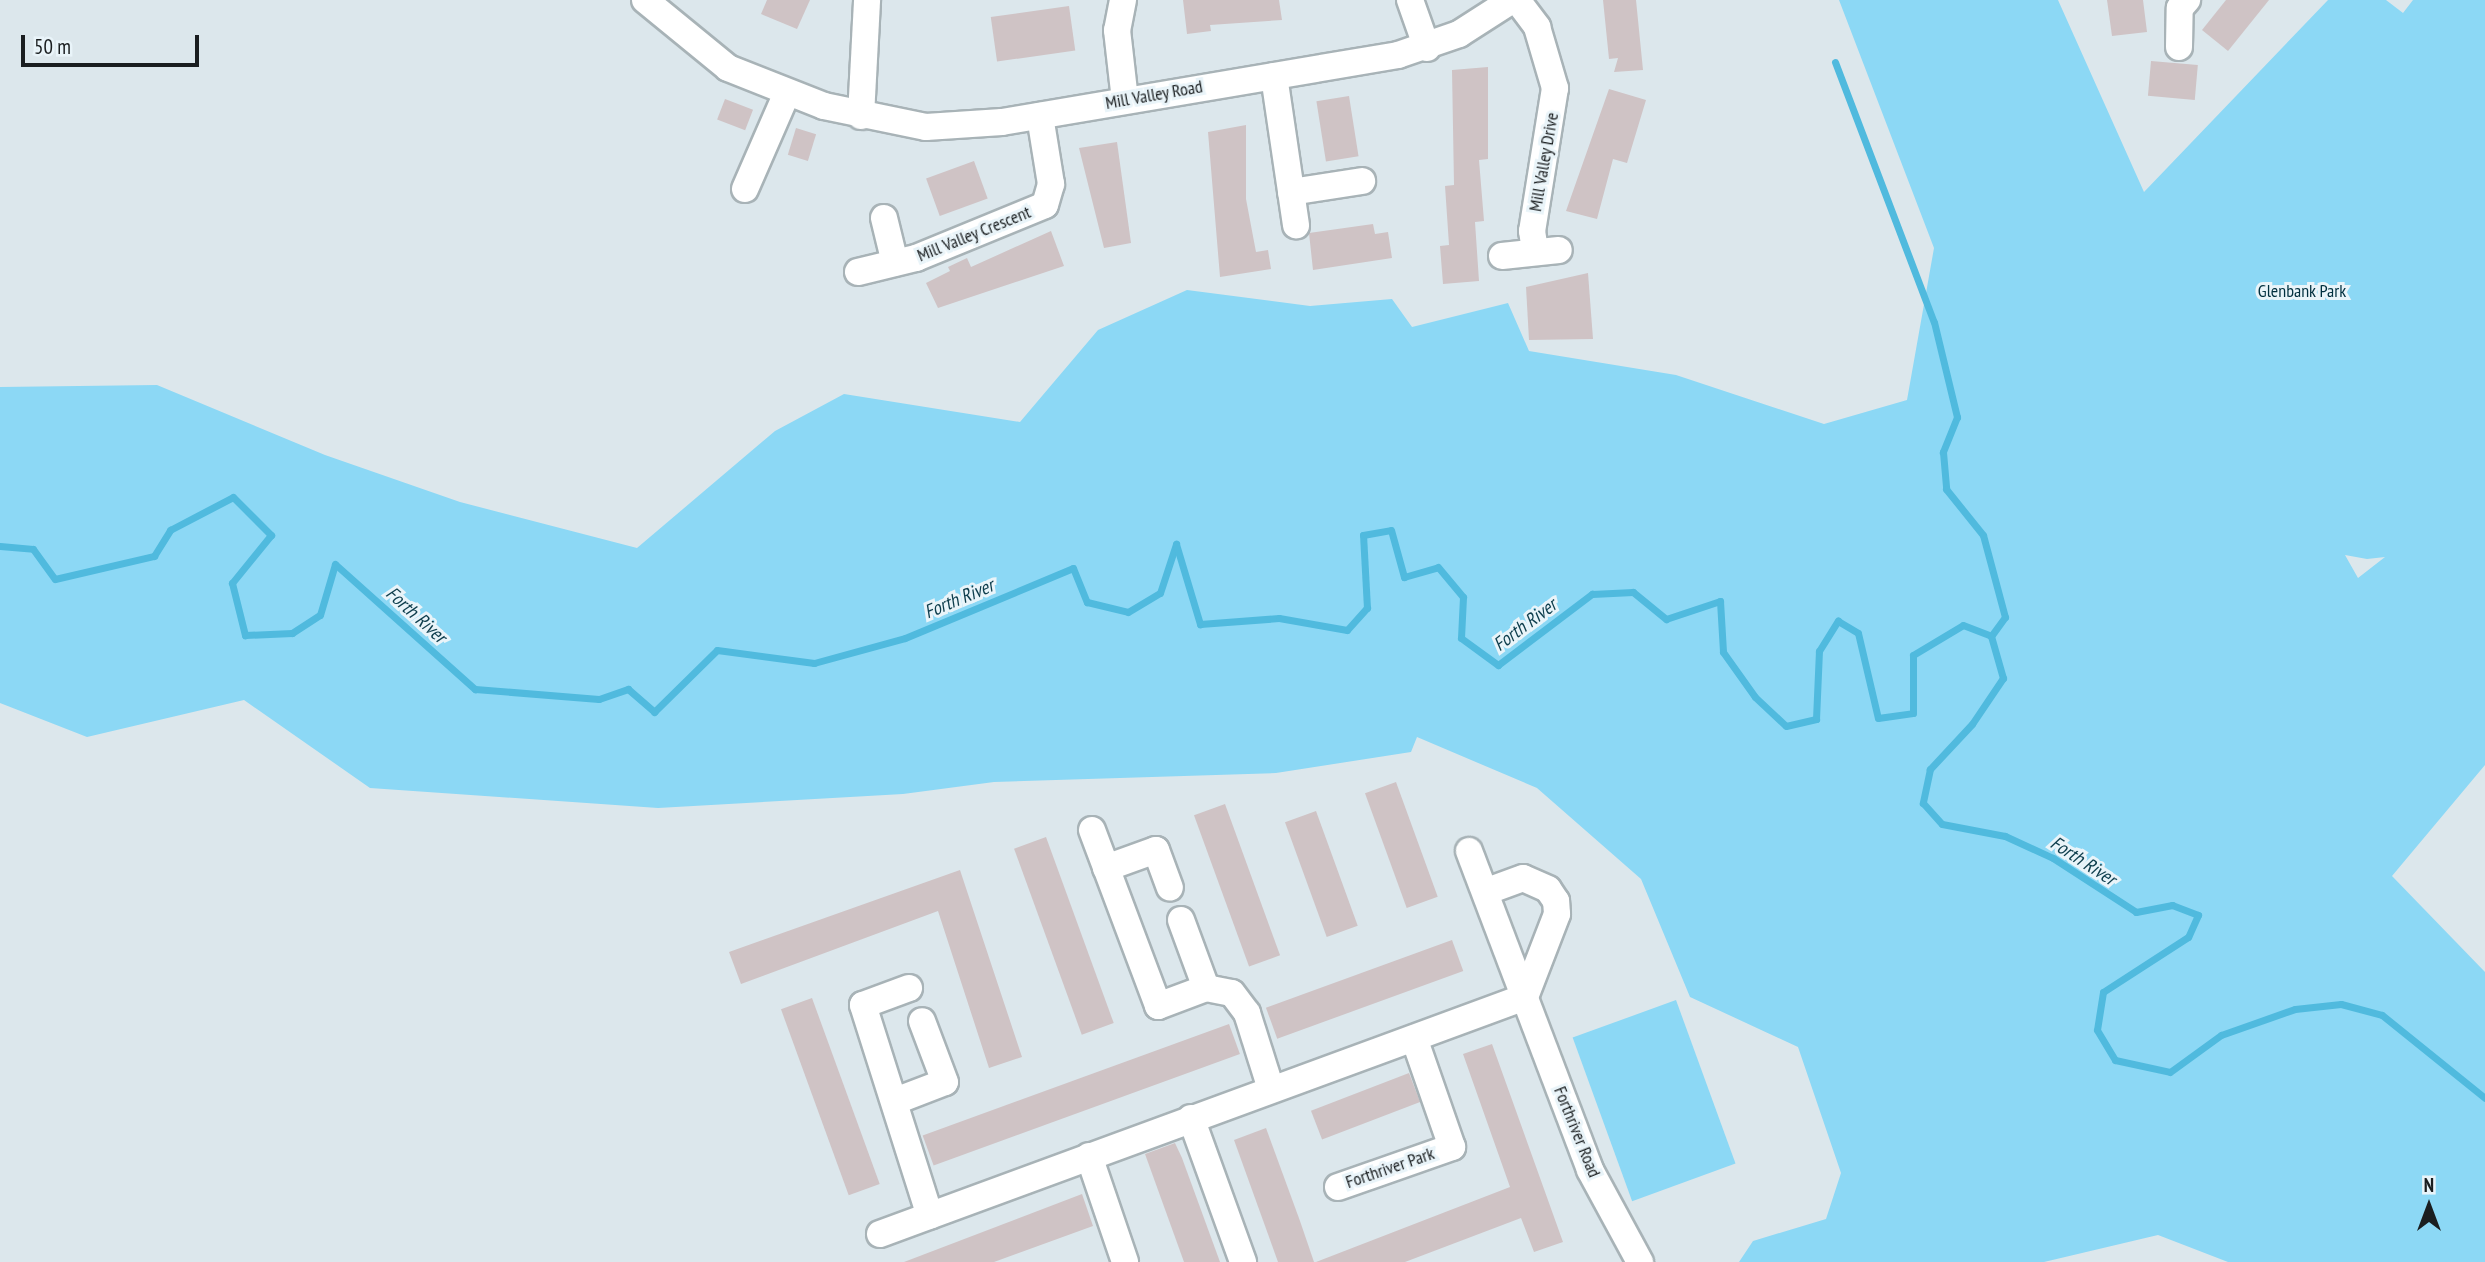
<!DOCTYPE html>
<style>
body{margin:0}
#map{position:relative;width:2485px;height:1262px;overflow:hidden;background:#dce7ec;font-family:"PT Sans Narrow",sans-serif}
div>[style]{position:absolute}
.green>*{inset:0;background:#8cd8f5;transform-origin:0 0}
.stream>*{height:7px;margin:-3.5px;padding:0 3.5px;transform-origin:3.5px;border-radius:3.5px;background:#50bade}
.building>*{inset:0;background:#cfc3c5;transform-origin:0 0}
.roads{filter:drop-shadow(2px 0 #a8b3b7) drop-shadow(-2px 0 #a8b3b7) drop-shadow(0 2px #a8b3b7) drop-shadow(0 -2px #a8b3b7)}
.minor>*{height:26px;margin:-13px;padding:0 13px;transform-origin:13px;border-radius:13px;background:#fff}
span{translate:-50% -50%;white-space:nowrap;text-align:center;line-height:1.15;-webkit-text-stroke:6px #e9f4f9;paint-order:stroke}
.street-label{font-size:18px;color:#1a1e20}
.park-label{font-size:18px;color:#002f3e}
.water-label{font-size:19px;color:#0d3d4c;font-style:italic}
.north{position:absolute;left:2394px;top:1171px;width:70px;height:70px;-webkit-text-stroke:5px #e9f4f9;paint-order:stroke;rotate:0deg;font-size:19px;font-weight:700;line-height:28px;text-align:center;color:#1a1e20}
.north::after{content:'';display:block;margin:auto;width:24px;height:32px;background:#1a1e20;clip-path:polygon(50% 0,100% 100%,50% 72%,0 100%)}
.scale{position:absolute;left:21px;top:35px;width:178px;height:32px;box-sizing:border-box;border:4px solid #1a1e20;border-top:0;padding-left:9px;font-size:21px;line-height:24px;white-space:nowrap;color:#1a1e20;-webkit-text-stroke:5px #e9f4f9;paint-order:stroke}
</style>
<div id="map">
<div class="green">
<div style="clip-path:polygon(evenodd,1839px 0,2058px 0,2144px 192px,2328px 0,2386px 0,2403px 13px,2413px 0,2485px 0,2485px 765px,2392px 876px,2485px 972px,2485px 1262px,2228px 1262px,2158px 1235px,2044px 1262px,1739px 1262px,1753px 1241px,1826px 1219px,1841px 1173px,1798px 1047px,1690px 997px,1641px 879px,1537px 788px,1417px 737px,1411px 752px,1276px 773px,994px 782px,903px 794px,658px 808px,370px 788px,244px 700px,87px 737px,0 703px,0 387px,157px 385px,325px 455px,460px 502px,637px 548px,775px 431px,844px 394px,1020px 422px,1098px 330px,1187px 290px,1310px 306px,1392px 299px,1412px 327px,1508px 303px,1529px 351px,1676px 375px,1824px 424px,1907px 400px,1934px 248px,1839px 0,2345px 555px,2367px 559px,2385px 557px,2358px 578px,2345px 555px)"></div>
<div style="left:1676px;top:1000px;width:174px;height:110px;rotate:70deg"></div>
</div>
<div class="stream">
<div style="left:1835px;top:62px;width:278px;rotate:69.2deg"></div>
<div style="left:1934px;top:322px;width:98px;rotate:76.4deg"></div>
<div style="left:1957px;top:417px;width:38px;rotate:112deg"></div>
<div style="left:1943px;top:452px;width:37px;rotate:85deg"></div>
<div style="left:1946px;top:489px;width:59px;rotate:51.2deg"></div>
<div style="left:1983px;top:535px;width:85px;rotate:75deg"></div>
<div style="left:2005px;top:617px;width:24px;rotate:126deg"></div>
<div style="left:0;top:546px;width:33px;rotate:5deg"></div>
<div style="left:33px;top:549px;width:37px;rotate:54deg"></div>
<div style="left:55px;top:579px;width:102px;rotate:-13.1deg"></div>
<div style="left:154px;top:556px;width:31px;rotate:-58deg"></div>
<div style="left:170px;top:530px;width:71px;rotate:-27.6deg"></div>
<div style="left:233px;top:497px;width:54px;rotate:45deg"></div>
<div style="left:271px;top:535px;width:62px;rotate:129.1deg"></div>
<div style="left:232px;top:583px;width:54px;rotate:76deg"></div>
<div style="left:245px;top:635px;width:47px;rotate:-2.4deg"></div>
<div style="left:292px;top:633px;width:33px;rotate:-33deg"></div>
<div style="left:320px;top:615px;width:53px;rotate:-73.6deg"></div>
<div style="left:335px;top:564px;width:188px;rotate:41.8deg"></div>
<div style="left:475px;top:689px;width:124px;rotate:4.6deg"></div>
<div style="left:599px;top:699px;width:31px;rotate:-19deg"></div>
<div style="left:628px;top:689px;width:35px;rotate:41deg"></div>
<div style="left:654px;top:712px;width:88px;rotate:-44.5deg"></div>
<div style="left:717px;top:650px;width:98px;rotate:7.6deg"></div>
<div style="left:814px;top:663px;width:94px;rotate:-15.4deg"></div>
<div style="left:905px;top:638px;width:182px;rotate:-22.6deg"></div>
<div style="left:1073px;top:568px;width:37px;rotate:68deg"></div>
<div style="left:1087px;top:602px;width:42px;rotate:13.7deg"></div>
<div style="left:1128px;top:612px;width:37px;rotate:-31deg"></div>
<div style="left:1160px;top:593px;width:52px;rotate:-71.9deg"></div>
<div style="left:1176px;top:544px;width:84px;rotate:73.3deg"></div>
<div style="left:1200px;top:624px;width:79px;rotate:-4.3deg"></div>
<div style="left:1279px;top:618px;width:69px;rotate:10deg"></div>
<div style="left:1347px;top:630px;width:30px;rotate:-48deg"></div>
<div style="left:1367px;top:608px;width:73px;rotate:-93.1deg"></div>
<div style="left:1363px;top:535px;width:28px;rotate:-10deg"></div>
<div style="left:1391px;top:530px;width:49px;rotate:74.5deg"></div>
<div style="left:1404px;top:577px;width:35px;rotate:-16deg"></div>
<div style="left:1438px;top:567px;width:39px;rotate:50deg"></div>
<div style="left:1463px;top:597px;width:41px;rotate:92.8deg"></div>
<div style="left:1461px;top:638px;width:46px;rotate:36.1deg"></div>
<div style="left:1498px;top:665px;width:118px;rotate:-37.1deg"></div>
<div style="left:1592px;top:594px;width:41px;rotate:-2.8deg"></div>
<div style="left:1633px;top:592px;width:43px;rotate:39.3deg"></div>
<div style="left:1666px;top:619px;width:57px;rotate:-18.4deg"></div>
<div style="left:1720px;top:601px;width:51px;rotate:86.6deg"></div>
<div style="left:1723px;top:652px;width:55px;rotate:54.6deg"></div>
<div style="left:1755px;top:697px;width:42px;rotate:43.1deg"></div>
<div style="left:1786px;top:726px;width:31px;rotate:-13deg"></div>
<div style="left:1816px;top:719px;width:68px;rotate:-87.5deg"></div>
<div style="left:1819px;top:651px;width:36px;rotate:-58deg"></div>
<div style="left:1838px;top:621px;width:23px;rotate:31deg"></div>
<div style="left:1858px;top:633px;width:87px;rotate:76.8deg"></div>
<div style="left:1878px;top:718px;width:35px;rotate:-8deg"></div>
<div style="left:1913px;top:713px;width:58px;rotate:-90deg"></div>
<div style="left:1913px;top:655px;width:58px;rotate:-31deg"></div>
<div style="left:1963px;top:625px;width:30px;rotate:21deg"></div>
<div style="left:1991px;top:636px;width:44px;rotate:74.1deg"></div>
<div style="left:2003px;top:678px;width:55px;rotate:124deg"></div>
<div style="left:1972px;top:724px;width:62px;rotate:133deg"></div>
<div style="left:1930px;top:769px;width:35px;rotate:102deg"></div>
<div style="left:1923px;top:803px;width:28px;rotate:48deg"></div>
<div style="left:1942px;top:824px;width:64px;rotate:10.8deg"></div>
<div style="left:2005px;top:836px;width:53px;rotate:24.6deg"></div>
<div style="left:2053px;top:858px;width:99px;rotate:33deg"></div>
<div style="left:2136px;top:912px;width:37px;rotate:-11deg"></div>
<div style="left:2172px;top:905px;width:28px;rotate:21deg"></div>
<div style="left:2198px;top:915px;width:24px;rotate:114deg"></div>
<div style="left:2188px;top:937px;width:101px;rotate:147.1deg"></div>
<div style="left:2103px;top:992px;width:38px;rotate:99deg"></div>
<div style="left:2097px;top:1030px;width:35px;rotate:59deg"></div>
<div style="left:2115px;top:1060px;width:56px;rotate:12.3deg"></div>
<div style="left:2170px;top:1072px;width:63px;rotate:-36deg"></div>
<div style="left:2221px;top:1035px;width:78px;rotate:-19.4deg"></div>
<div style="left:2295px;top:1009px;width:46px;rotate:-6.2deg"></div>
<div style="left:2341px;top:1004px;width:42px;rotate:15deg"></div>
<div style="left:2382px;top:1015px;width:132px;rotate:38.9deg"></div>
</div>
<div class="building">
<div style="clip-path:polygon(767px 0,810px 0,797px 29px,761px 14px)"></div>
<div style="clip-path:polygon(1183px 0,1279px 0,1282px 20px,1210px 25px,1211px 31px,1187px 34px)"></div>
<div style="clip-path:polygon(1603px 0,1636px 0,1643px 70px,1614px 72px,1618px 58px,1609px 59px)"></div>
<div style="clip-path:polygon(2107px 0,2143px 0,2147px 32px,2112px 36px)"></div>
<div style="clip-path:polygon(2226px 0,2269px 0,2228px 51px,2202px 30px)"></div>
<div style="left:1069px;top:6px;width:45px;height:79px;rotate:82deg"></div>
<div style="left:2151px;top:61px;width:47px;height:35px;rotate:5deg"></div>
<div style="clip-path:polygon(1488px 67px,1488px 159px,1479px 160px,1484px 221px,1475px 222px,1479px 281px,1443px 284px,1440px 246px,1449px 245px,1445px 186px,1454px 185px,1452px 70px)"></div>
<div style="clip-path:polygon(1609px 89px,1646px 100px,1627px 163px,1613px 159px,1597px 219px,1566px 211px)"></div>
<div style="left:1349px;top:96px;width:61px;height:33px;rotate:81deg"></div>
<div style="left:725px;top:99px;width:30px;height:22px;rotate:21deg"></div>
<div style="clip-path:polygon(1246px 125px,1246px 199px,1256px 252px,1268px 250px,1271px 269px,1220px 277px,1208px 132px)"></div>
<div style="left:796px;top:128px;width:21px;height:28px;rotate:17deg"></div>
<div style="clip-path:polygon(1117px 142px,1131px 243px,1104px 248px,1079px 148px)"></div>
<div style="left:974px;top:161px;width:40px;height:51px;rotate:70deg"></div>
<div style="clip-path:polygon(1373px 224px,1375px 234px,1388px 232px,1392px 258px,1313px 270px,1309px 233px)"></div>
<div style="clip-path:polygon(1051px 231px,1064px 266px,938px 308px,926px 283px,950px 271px,948px 267px,967px 258px,971px 267px)"></div>
<div style="clip-path:polygon(1588px 273px,1593px 339px,1529px 340px,1526px 287px)"></div>
<div style="left:1396px;top:782px;width:122px;height:33px;rotate:70deg"></div>
<div style="left:1225px;top:804px;width:161px;height:33px;rotate:70deg"></div>
<div style="left:1316px;top:811px;width:122px;height:33px;rotate:70deg"></div>
<div style="left:1046px;top:837px;width:198px;height:34px;rotate:70deg"></div>
<div style="clip-path:polygon(960px 870px,1022px 1057px,989px 1068px,938px 911px,741px 984px,729px 952px)"></div>
<div style="left:1452px;top:940px;width:33px;height:198px;rotate:70deg"></div>
<div style="left:812px;top:998px;width:198px;height:33px;rotate:70deg"></div>
<div style="left:1229px;top:1024px;width:32px;height:326px;rotate:70deg"></div>
<div style="clip-path:polygon(1492px 1044px,1563px 1242px,1534px 1252px,1521px 1218px,1405px 1262px,1316px 1262px,1510px 1187px,1463px 1054px)"></div>
<div style="left:1409px;top:1073px;width:31px;height:105px;rotate:69deg"></div>
<div style="clip-path:polygon(1266px 1128px,1300px 1221px,1314px 1262px,1278px 1262px,1234px 1140px)"></div>
<div style="clip-path:polygon(1175px 1143px,1182px 1158px,1220px 1262px,1184px 1262px,1145px 1154px)"></div>
<div style="clip-path:polygon(1082px 1194px,1093px 1226px,994px 1262px,904px 1262px)"></div>
</div>
<div class="roads">
<div class="minor">
<div style="left:645px;top:0;width:107px;rotate:39.3deg"></div>
<div style="left:728px;top:68px;width:103px;rotate:21.6deg"></div>
<div style="left:824px;top:106px;width:104px;rotate:11.6deg"></div>
<div style="left:926px;top:127px;width:76px;rotate:-3.8deg"></div>
<div style="left:1002px;top:122px;width:402px;rotate:-9.6deg"></div>
<div style="left:1398px;top:55px;width:65px;rotate:-19deg"></div>
<div style="left:1459px;top:34px;width:63px;rotate:-32.7deg"></div>
<div style="left:1123px;top:0;width:31px;rotate:101deg"></div>
<div style="left:1117px;top:30px;width:70px;rotate:83.5deg"></div>
<div style="left:1410px;top:0;width:51px;rotate:70.5deg"></div>
<div style="left:1517px;top:0;width:34px;rotate:53deg"></div>
<div style="left:1537px;top:27px;width:64px;rotate:73.6deg"></div>
<div style="left:1555px;top:88px;width:145px;rotate:99.1deg"></div>
<div style="left:1532px;top:231px;width:18px;rotate:81deg"></div>
<div style="left:2179px;top:47px;width:39px;rotate:-89deg"></div>
<div style="left:2180px;top:8px;width:11px;rotate:-49deg"></div>
<div style="left:1274px;top:76px;width:151px;rotate:81.6deg"></div>
<div style="left:861px;top:116px;width:116px;rotate:-87deg"></div>
<div style="left:745px;top:189px;width:105px;rotate:-66.4deg"></div>
<div style="left:1291px;top:192px;width:72px;rotate:-8.8deg"></div>
<div style="left:884px;top:218px;width:46px;rotate:76.3deg"></div>
<div style="left:1502px;top:256px;width:57px;rotate:-6deg"></div>
<div style="left:858px;top:272px;width:60px;rotate:-13.6deg"></div>
<div style="left:916px;top:258px;width:139px;rotate:-22.3deg"></div>
<div style="left:1045px;top:205px;width:22px;rotate:-74deg"></div>
<div style="left:1051px;top:184px;width:69px;rotate:-99.2deg"></div>
<div style="left:1092px;top:830px;width:188px;rotate:69.4deg"></div>
<div style="left:1158px;top:1006px;width:51px;rotate:-20.6deg"></div>
<div style="left:1206px;top:988px;width:26px;rotate:11deg"></div>
<div style="left:1232px;top:993px;width:25px;rotate:53deg"></div>
<div style="left:1247px;top:1013px;width:80px;rotate:72.5deg"></div>
<div style="left:1469px;top:851px;width:341px;rotate:69.2deg"></div>
<div style="left:1590px;top:1170px;width:105px;rotate:61.5deg"></div>
<div style="left:1106px;top:868px;width:53px;rotate:-19.8deg"></div>
<div style="left:1156px;top:850px;width:40px;rotate:69.8deg"></div>
<div style="left:1181px;top:920px;width:72px;rotate:69.8deg"></div>
<div style="left:909px;top:988px;width:49px;rotate:159.7deg"></div>
<div style="left:863px;top:1005px;width:221px;rotate:72.4deg"></div>
<div style="left:898px;top:1100px;width:50px;rotate:-21deg"></div>
<div style="left:945px;top:1082px;width:65px;rotate:-110.7deg"></div>
<div style="left:1191px;top:1118px;width:153px;rotate:70.1deg"></div>
<div style="left:1089px;top:1156px;width:112px;rotate:71.2deg"></div>
<div style="left:1338px;top:1187px;width:121px;rotate:-19.3deg"></div>
<div style="left:1452px;top:1147px;width:115px;rotate:-109.2deg"></div>
<div style="left:880px;top:1234px;width:687px;rotate:-20.18deg"></div>
<div style="left:1525px;top:997px;width:89px;rotate:-68.9deg"></div>
<div style="left:1557px;top:914px;width:13px;rotate:-94deg"></div>
<div style="left:1556px;top:901px;width:14px;rotate:-124deg"></div>
<div style="left:1548px;top:889px;width:27px;rotate:-156deg"></div>
<div style="left:1523px;top:878px;width:40px;rotate:159.8deg"></div>
</div>
</div>
<div class="street-label">
<span style="left:1154px;top:95px;rotate:-10deg">Mill Valley Road</span>
<span style="left:1544px;top:162px;rotate:-80deg">Mill Valley Drive</span>
<span style="left:974px;top:234px;rotate:-22deg">Mill Valley Crescent</span>
<span style="left:1577px;top:1132px;rotate:68deg">Forthriver Road</span>
<span style="left:1390px;top:1168px;rotate:-19deg">Forthriver Park</span>
</div>
<div class="park-label">
<span style="left:2302px;top:291px">Glenbank Park</span>
</div>
<div class="water-label">
<span style="left:959px;top:599px;rotate:-23deg">Forth River</span>
<span style="left:416px;top:615px;rotate:42deg">Forth River</span>
<span style="left:1525px;top:625px;rotate:-37deg">Forth River</span>
<span style="left:2083px;top:861px;rotate:33deg">Forth River</span>
</div>
<div class="north">N</div>
<div class="scale">50 m</div>
</div>
